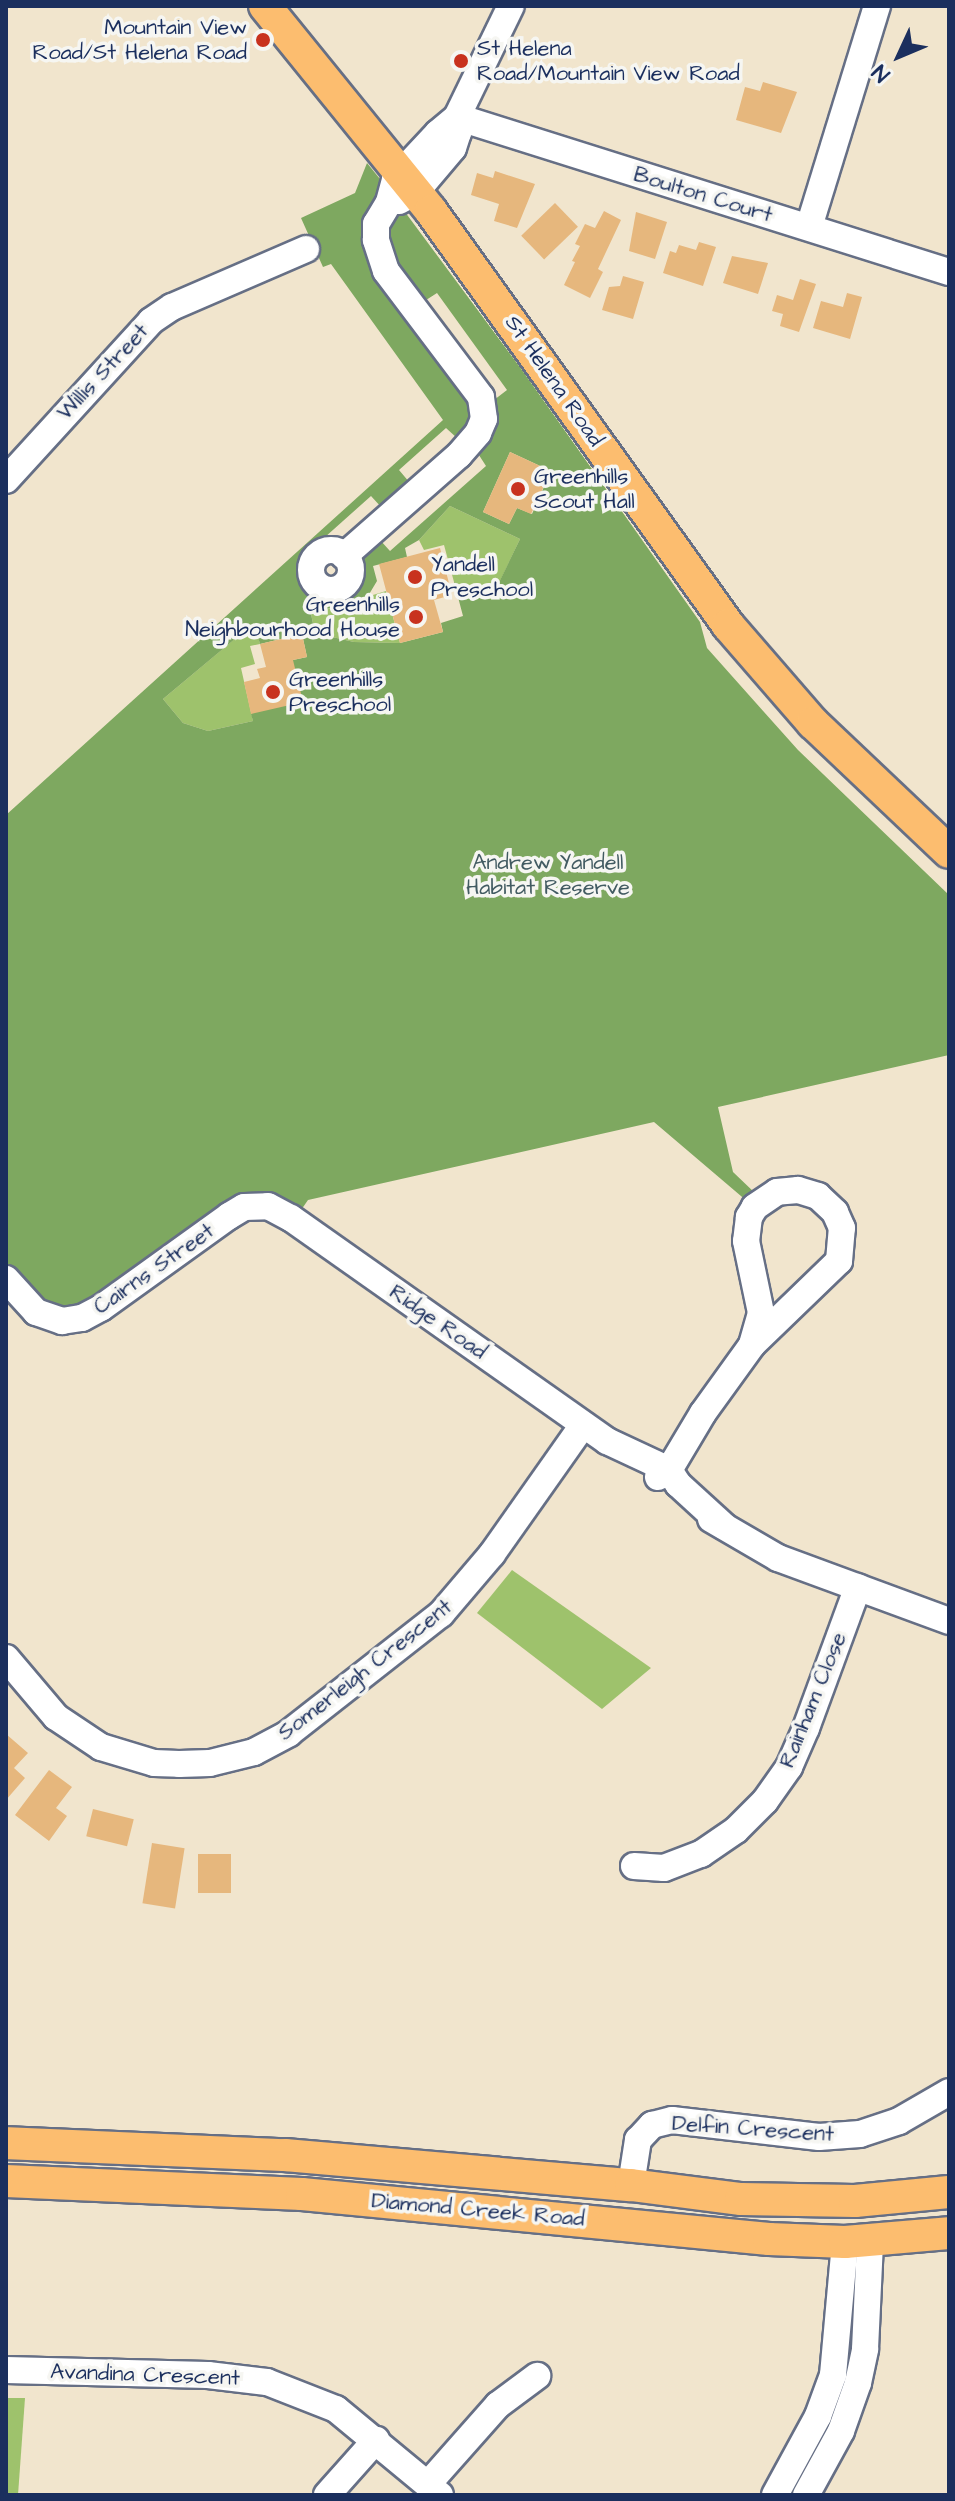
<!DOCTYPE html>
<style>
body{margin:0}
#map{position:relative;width:955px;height:2501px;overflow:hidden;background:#f1e5cd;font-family:"Architects Daughter",sans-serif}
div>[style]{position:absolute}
.green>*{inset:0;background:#9ec26c}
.forest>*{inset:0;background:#7ea860}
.building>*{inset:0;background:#e6b77d;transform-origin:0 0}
.roads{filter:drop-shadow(2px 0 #666f85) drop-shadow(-2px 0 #666f85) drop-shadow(0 2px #666f85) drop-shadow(0 -2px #666f85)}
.minor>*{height:26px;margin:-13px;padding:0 13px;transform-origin:13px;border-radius:13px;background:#fff}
.minor>.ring{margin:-13px;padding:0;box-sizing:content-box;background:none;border:26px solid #fff;border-radius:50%}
.major>*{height:32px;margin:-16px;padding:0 16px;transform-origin:16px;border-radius:16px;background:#fcbd6f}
.dots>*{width:22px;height:22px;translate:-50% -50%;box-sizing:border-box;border:4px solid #f6f6f2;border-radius:50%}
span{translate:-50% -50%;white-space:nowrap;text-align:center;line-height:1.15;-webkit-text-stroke:7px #f6f6f2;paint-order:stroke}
.poi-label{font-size:22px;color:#1b2f5e}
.right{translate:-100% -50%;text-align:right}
.left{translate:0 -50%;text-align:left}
.street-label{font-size:22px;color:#1b2f5e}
.park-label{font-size:22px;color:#425b62}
.frame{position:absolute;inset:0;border:8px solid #1b2f5e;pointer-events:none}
.north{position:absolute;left:859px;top:16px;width:80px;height:80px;-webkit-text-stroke:6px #f6f6f2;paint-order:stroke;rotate:226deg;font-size:22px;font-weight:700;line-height:32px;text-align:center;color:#1b2f5e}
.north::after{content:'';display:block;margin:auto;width:28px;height:36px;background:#1b2f5e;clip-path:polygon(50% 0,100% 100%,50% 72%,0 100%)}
</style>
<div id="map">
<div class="green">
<div style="clip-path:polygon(450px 506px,520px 539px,491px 600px,454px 582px,444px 545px,424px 550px,419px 540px)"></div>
<div style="clip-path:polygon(386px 591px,400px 643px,354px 642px,315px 633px,311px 614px)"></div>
<div style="clip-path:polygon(255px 622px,260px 644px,250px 646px,255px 664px,241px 668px,253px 721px,208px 731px,183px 723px,163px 699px)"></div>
<div style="clip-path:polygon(512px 1570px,651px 1668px,602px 1709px,477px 1613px)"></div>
<div style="clip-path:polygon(6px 2398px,25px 2398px,18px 2495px,6px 2495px)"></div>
</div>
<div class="forest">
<div style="clip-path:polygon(evenodd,367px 163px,380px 179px,380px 186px,366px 228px,464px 392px,472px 409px,470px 425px,457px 438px,446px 428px,399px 470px,410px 483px,382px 508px,371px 496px,315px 546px,300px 566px,303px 582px,321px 598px,344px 596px,356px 585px,365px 554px,380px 540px,390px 551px,486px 466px,477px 452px,494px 400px,507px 390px,437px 293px,423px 302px,398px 268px,385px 241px,391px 215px,405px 212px,522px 370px,700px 622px,707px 648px,798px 750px,949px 895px,949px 1055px,718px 1107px,733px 1172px,756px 1194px,748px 1202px,654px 1122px,308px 1200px,299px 1213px,279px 1200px,92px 1306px,50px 1312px,6px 1267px,6px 815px,443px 420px,331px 264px,323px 267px,301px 218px,355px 193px,367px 163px,510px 452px,551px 471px,532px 514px,517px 508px,509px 524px,483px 512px,510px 452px,367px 163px,450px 506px,520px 539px,491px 599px,454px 582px,463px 616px,441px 623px,443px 632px,400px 643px,354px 642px,315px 633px,311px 614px,368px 596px,377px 581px,373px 566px,407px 557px,405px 548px,419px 540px,450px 506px,367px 163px,254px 623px,260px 644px,302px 634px,307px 657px,293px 660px,251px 714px,253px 721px,208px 731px,183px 723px,163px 699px,254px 623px)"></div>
</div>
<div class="building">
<div style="clip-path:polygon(763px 82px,797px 92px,781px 133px,736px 120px,745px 87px,760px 91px)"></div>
<div style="clip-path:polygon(495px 171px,535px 184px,517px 228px,494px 221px,499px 204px,471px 195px,477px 173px,493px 178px)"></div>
<div style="left:555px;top:203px;width:33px;height:47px;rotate:46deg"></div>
<div style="clip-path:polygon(604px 211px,621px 220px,598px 269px,603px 272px,590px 298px,564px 285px,575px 262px,572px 261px,580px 246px,575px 244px,585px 224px,595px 228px)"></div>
<div style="clip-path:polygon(636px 212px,667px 222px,655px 259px,629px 251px)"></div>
<div style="clip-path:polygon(699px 242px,716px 247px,703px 286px,663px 273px,670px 251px,676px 253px,679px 245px,696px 250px)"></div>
<div style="clip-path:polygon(732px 256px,768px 263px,758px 294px,723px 283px)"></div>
<div style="clip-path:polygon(623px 276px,644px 282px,633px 319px,602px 310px,609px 287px,620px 286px)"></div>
<div style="clip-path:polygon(800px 279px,816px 284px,799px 332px,780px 326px,783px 314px,772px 311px,777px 295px,793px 300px)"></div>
<div style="clip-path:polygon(847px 293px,862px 297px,850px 339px,813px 328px,821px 301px,843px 307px)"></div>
<div style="clip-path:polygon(510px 452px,551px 471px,531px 514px,517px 508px,509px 524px,483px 512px)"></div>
<div style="clip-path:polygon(440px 548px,452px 595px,434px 600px,443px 632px,400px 643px,379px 564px)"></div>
<div style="clip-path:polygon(302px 634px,307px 657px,293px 660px,303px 702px,251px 714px,244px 682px,260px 678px,257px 669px,266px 667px,260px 644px)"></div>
<div style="clip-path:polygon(6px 1734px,28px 1753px,14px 1768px,25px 1778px,6px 1800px)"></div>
<div style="clip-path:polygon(49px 1770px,72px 1787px,56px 1808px,67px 1816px,49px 1841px,15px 1815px)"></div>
<div style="left:93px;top:1809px;width:42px;height:28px;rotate:14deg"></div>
<div style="left:152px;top:1843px;width:33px;height:61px;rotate:9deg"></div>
<div style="left:198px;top:1854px;width:33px;height:39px"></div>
</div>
<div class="roads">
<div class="minor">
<div style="left:457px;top:117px;width:516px;rotate:17.49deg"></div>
<div style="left:399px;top:201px;width:19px;rotate:-28deg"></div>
<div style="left:416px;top:192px;width:57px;rotate:-49.9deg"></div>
<div style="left:453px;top:148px;width:16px;rotate:-72deg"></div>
<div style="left:458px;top:133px;width:16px;rotate:-94deg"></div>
<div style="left:457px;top:117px;width:123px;rotate:-64.1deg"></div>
<div style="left:809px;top:227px;width:231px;rotate:-72.9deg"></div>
<div style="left:6px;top:480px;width:215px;rotate:-47.6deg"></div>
<div style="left:151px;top:321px;width:25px;rotate:-34deg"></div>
<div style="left:172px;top:307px;width:146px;rotate:-23.4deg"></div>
<div class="ring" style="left:311px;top:550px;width:14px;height:14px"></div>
<div style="left:344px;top:556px;width:153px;rotate:-41.3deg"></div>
<div style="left:459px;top:455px;width:29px;rotate:-49deg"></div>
<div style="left:478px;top:433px;width:15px;rotate:-67deg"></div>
<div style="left:484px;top:419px;width:22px;rotate:-98deg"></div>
<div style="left:481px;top:397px;width:158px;rotate:-127deg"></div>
<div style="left:386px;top:271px;width:33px;rotate:-108deg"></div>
<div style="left:376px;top:240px;width:16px;rotate:-90deg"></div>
<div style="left:376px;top:224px;width:26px;rotate:-59deg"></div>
<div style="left:389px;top:202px;width:24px;rotate:-75deg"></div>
<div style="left:395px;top:179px;width:63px;rotate:-46.9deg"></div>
<div style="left:438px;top:133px;width:25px;rotate:-40deg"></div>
<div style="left:6px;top:1279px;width:45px;rotate:47.7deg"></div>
<div style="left:36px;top:1312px;width:28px;rotate:19deg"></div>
<div style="left:62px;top:1321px;width:20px;rotate:-9deg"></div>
<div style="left:82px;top:1318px;width:21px;rotate:-28deg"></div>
<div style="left:101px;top:1308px;width:158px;rotate:-35.7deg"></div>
<div style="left:229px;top:1216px;width:17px;rotate:-31deg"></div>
<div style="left:244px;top:1207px;width:24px;rotate:-2deg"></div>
<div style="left:268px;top:1206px;width:26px;rotate:28deg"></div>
<div style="left:291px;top:1218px;width:387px;rotate:35.2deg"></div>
<div style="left:607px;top:1441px;width:68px;rotate:25.1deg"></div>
<div style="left:669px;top:1470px;width:17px;rotate:57deg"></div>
<div style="left:678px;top:1484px;width:62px;rotate:42.4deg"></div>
<div style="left:658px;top:1477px;width:13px;rotate:-32deg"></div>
<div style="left:669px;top:1470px;width:66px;rotate:-59.2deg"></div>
<div style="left:703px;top:1413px;width:84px;rotate:-54.2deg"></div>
<div style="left:752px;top:1345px;width:121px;rotate:-44deg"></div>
<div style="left:839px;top:1261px;width:33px;rotate:-85deg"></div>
<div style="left:842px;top:1228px;width:17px;rotate:-114deg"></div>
<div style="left:835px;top:1212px;width:23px;rotate:-137deg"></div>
<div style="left:818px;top:1196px;width:21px;rotate:-163deg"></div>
<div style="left:798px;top:1190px;width:21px;rotate:175deg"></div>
<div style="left:777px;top:1192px;width:27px;rotate:146deg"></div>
<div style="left:755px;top:1207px;width:12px;rotate:121deg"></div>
<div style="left:749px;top:1217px;width:24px;rotate:97deg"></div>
<div style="left:746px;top:1241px;width:74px;rotate:78.2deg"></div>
<div style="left:761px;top:1313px;width:33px;rotate:106deg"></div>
<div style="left:711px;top:1519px;width:78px;rotate:30.2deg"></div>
<div style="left:778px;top:1558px;width:182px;rotate:20.2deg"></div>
<div style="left:6px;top:1658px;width:77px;rotate:49.7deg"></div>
<div style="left:56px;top:1717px;width:54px;rotate:33.7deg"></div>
<div style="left:101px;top:1747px;width:55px;rotate:16.8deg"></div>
<div style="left:154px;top:1763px;width:25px;rotate:2deg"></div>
<div style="left:179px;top:1764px;width:31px;rotate:-2deg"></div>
<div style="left:210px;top:1763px;width:45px;rotate:-14deg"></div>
<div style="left:254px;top:1752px;width:40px;rotate:-28deg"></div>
<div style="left:289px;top:1733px;width:193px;rotate:-38.1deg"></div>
<div style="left:441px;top:1614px;width:79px;rotate:-49.6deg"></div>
<div style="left:492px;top:1554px;width:158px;rotate:-54.8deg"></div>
<div style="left:634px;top:1866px;width:30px;rotate:4deg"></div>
<div style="left:664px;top:1868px;width:40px;rotate:-21deg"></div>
<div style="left:701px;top:1854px;width:42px;rotate:-34.4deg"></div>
<div style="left:736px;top:1830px;width:41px;rotate:-45deg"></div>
<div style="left:765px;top:1801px;width:42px;rotate:-54.8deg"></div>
<div style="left:789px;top:1767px;width:43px;rotate:-66.4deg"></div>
<div style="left:806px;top:1728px;width:150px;rotate:-69.8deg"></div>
<div style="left:631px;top:2185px;width:46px;rotate:-81.2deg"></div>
<div style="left:638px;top:2140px;width:21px;rotate:-47deg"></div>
<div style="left:652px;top:2125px;width:21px;rotate:-14deg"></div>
<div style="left:672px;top:2120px;width:148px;rotate:6.6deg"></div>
<div style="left:819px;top:2137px;width:41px;rotate:-4.2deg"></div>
<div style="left:860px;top:2134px;width:41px;rotate:-18.4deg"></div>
<div style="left:899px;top:2121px;width:58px;rotate:-30.1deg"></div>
<div style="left:6px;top:2370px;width:202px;rotate:1.4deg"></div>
<div style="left:208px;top:2375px;width:59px;rotate:6.8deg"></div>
<div style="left:267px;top:2382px;width:74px;rotate:21.4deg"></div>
<div style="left:336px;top:2409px;width:135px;rotate:39.6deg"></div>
<div style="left:428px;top:2484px;width:106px;rotate:-48.5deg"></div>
<div style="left:498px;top:2405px;width:49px;rotate:-36.6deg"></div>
<div style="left:327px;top:2495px;width:74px;rotate:-48.3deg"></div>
<div style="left:775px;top:2495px;width:90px;rotate:-61.4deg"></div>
<div style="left:818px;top:2416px;width:44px;rotate:-69.9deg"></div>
<div style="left:833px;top:2375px;width:134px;rotate:-84.8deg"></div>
<div style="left:806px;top:2495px;width:73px;rotate:-61.3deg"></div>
<div style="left:841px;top:2431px;width:51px;rotate:-70.5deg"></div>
<div style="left:858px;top:2383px;width:35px;rotate:-78deg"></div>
<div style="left:865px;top:2349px;width:108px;rotate:-87.3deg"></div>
</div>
<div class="major">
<div style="left:265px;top:6px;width:264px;rotate:51deg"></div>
<div style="left:431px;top:211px;width:510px;rotate:54.34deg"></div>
<div style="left:728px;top:625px;width:130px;rotate:49.1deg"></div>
<div style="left:813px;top:723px;width:187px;rotate:43.5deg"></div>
<div style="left:6px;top:2143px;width:279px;rotate:2.5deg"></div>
<div style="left:285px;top:2155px;width:347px;rotate:5deg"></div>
<div style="left:631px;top:2185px;width:111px;rotate:7.3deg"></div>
<div style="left:741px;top:2199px;width:114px;rotate:1deg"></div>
<div style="left:855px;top:2201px;width:94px;rotate:-5.5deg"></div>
<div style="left:6px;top:2181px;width:296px;rotate:2.5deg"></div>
<div style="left:302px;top:2194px;width:469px;rotate:5.5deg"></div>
<div style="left:769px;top:2239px;width:76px;rotate:2.3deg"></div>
<div style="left:845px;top:2242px;width:104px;rotate:-4.9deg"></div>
</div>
</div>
<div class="dots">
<div style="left:263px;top:40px;background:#c8321e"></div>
<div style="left:461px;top:61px;background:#c8321e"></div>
<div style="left:518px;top:489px;background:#c8321e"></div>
<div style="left:415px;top:577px;background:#c8321e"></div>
<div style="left:416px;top:617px;background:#c8321e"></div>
<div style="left:273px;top:692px;background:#c8321e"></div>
</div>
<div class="poi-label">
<span class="right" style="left:247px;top:40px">Mountain View<br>Road/St Helena Road</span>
<span class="left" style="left:477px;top:61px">St Helena<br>Road/Mountain View Road</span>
<span class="left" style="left:534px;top:489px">Greenhills<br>Scout Hall</span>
<span class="left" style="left:431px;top:577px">Yandell<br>Preschool</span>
<span class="right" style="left:400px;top:617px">Greenhills<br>Neighbourhood House</span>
<span class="left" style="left:289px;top:692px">Greenhills<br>Preschool</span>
</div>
<div class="street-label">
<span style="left:703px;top:195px;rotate:17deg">Boulton Court</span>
<span style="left:103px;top:372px;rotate:-47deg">Willis Street</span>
<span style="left:554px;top:381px;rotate:55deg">St Helena Road</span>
<span style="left:154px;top:1269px;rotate:-35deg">Cairns Street</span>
<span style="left:438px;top:1322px;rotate:35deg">Ridge Road</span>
<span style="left:365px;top:1670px;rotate:-38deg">Somerleigh Crescent</span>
<span style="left:813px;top:1700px;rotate:-68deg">Rainham Close</span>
<span style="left:753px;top:2129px;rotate:4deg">Delfin Crescent</span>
<span style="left:478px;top:2210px;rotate:5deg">Diamond Creek Road</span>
<span style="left:145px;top:2375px;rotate:2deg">Avandina Crescent</span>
</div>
<div class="park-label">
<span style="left:548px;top:875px">Andrew Yandell<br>Habitat Reserve</span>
</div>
<div class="frame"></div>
<div class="north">N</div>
</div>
